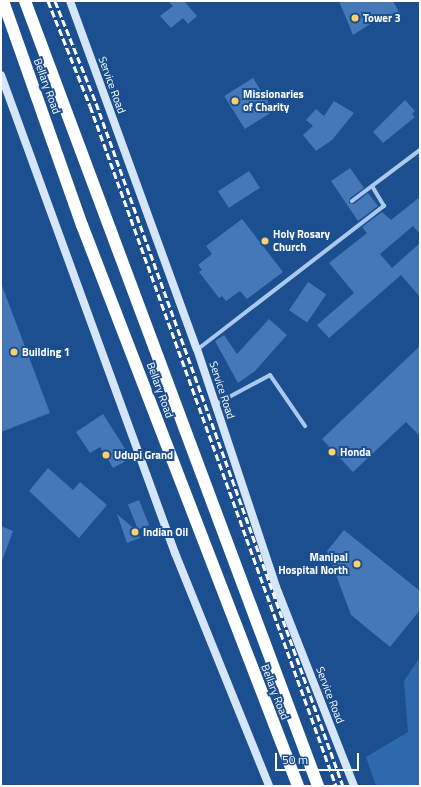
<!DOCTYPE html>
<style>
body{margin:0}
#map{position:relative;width:421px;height:787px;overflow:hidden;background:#1b4f8f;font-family:"Titillium Web",sans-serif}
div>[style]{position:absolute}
.green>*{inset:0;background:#2e69ad}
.building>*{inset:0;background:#4478b7;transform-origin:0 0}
.street>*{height:4px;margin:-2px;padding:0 2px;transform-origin:2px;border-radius:2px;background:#a9c9ee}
.secondary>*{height:8px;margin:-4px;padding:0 4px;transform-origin:4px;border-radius:4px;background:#d6e6fa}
.highway>*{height:12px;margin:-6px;padding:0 6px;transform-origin:6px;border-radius:6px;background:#fff}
.rail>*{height:3px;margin-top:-1.5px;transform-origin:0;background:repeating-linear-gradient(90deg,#fff 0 7px,transparent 0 10px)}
.dots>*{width:11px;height:11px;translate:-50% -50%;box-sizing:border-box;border:2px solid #1b4f8f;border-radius:50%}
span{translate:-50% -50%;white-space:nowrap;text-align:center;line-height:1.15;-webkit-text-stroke:4px #1b4f8f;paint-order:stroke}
.poi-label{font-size:11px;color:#fff;font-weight:700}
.left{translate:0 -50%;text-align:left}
.right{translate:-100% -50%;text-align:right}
.street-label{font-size:11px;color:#fff}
.frame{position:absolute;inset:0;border:2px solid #fff;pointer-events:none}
.scale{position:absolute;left:275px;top:753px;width:84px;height:18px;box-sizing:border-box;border:2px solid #fff;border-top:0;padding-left:5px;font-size:12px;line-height:14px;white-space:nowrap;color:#fff;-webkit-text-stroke:3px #1b4f8f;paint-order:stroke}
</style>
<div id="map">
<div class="green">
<div style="clip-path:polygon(420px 657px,420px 786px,376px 786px,366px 757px,408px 732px,404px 681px)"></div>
</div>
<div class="building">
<div style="clip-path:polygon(168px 1px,184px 1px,197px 16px,188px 24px,183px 18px,171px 28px,160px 16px,173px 6px)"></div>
<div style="clip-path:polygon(339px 1px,393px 1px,400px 14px,386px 19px,384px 15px,353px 35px)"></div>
<div style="left:253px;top:78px;width:39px;height:34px;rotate:58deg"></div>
<div style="clip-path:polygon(405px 100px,415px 111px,412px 114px,415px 117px,383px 143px,373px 132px)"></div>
<div style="clip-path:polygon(334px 101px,354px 113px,332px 140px,316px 151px,303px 135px,313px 126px,306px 120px,316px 109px,324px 116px)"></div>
<div style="clip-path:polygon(350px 168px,364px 188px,350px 198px,349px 203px,354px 204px,368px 193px,378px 206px,358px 221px,331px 181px)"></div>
<div style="left:249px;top:171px;width:20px;height:37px;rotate:57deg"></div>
<div style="clip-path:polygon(420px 197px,420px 234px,413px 226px,380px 254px,392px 268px,420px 243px,420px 297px,401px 275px,329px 338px,317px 325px,354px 293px,329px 263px,367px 233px,362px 227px,382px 212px,391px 220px)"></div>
<div style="clip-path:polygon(242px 219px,283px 272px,247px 299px,240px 291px,226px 301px,222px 296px,219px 298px,199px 272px,202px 270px,198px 265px,212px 254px,206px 246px)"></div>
<div style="left:308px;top:282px;width:22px;height:34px;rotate:34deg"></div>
<div style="clip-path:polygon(1px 283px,50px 413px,1px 432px)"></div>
<div style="clip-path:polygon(269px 319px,287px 335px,255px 371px,238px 383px,215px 341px,224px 335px,237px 354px)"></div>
<div style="clip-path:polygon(420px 346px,420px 436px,406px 422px,353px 472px,322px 439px)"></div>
<div style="clip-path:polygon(103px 414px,131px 458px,113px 468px,100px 447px,90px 453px,76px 432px)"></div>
<div style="clip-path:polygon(48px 468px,73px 490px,80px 482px,107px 505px,79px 538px,29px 491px)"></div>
<div style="left:139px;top:500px;width:27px;height:12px;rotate:68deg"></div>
<div style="clip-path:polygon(117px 514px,138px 532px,140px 538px,127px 543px)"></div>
<div style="clip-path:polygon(1px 526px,13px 531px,2px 561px,1px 561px)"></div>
<div style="clip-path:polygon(344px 530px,420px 591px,420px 610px,390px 647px,351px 615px,327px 551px)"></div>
</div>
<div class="street">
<div style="left:352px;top:201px;width:85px;rotate:-36.9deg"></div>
<div style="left:198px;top:349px;width:235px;rotate:-37.6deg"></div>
<div style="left:384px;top:206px;width:23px;rotate:-121deg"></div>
<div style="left:216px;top:404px;width:61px;rotate:-28.2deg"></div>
<div style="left:270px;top:375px;width:62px;rotate:55.5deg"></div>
</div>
<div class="secondary">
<div style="left:70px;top:1px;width:370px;rotate:70deg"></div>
<div style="left:197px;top:349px;width:256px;rotate:71.6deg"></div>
<div style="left:278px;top:592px;width:208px;rotate:68.6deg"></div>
<div style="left:1px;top:75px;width:509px;rotate:70deg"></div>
<div style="left:175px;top:553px;width:251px;rotate:68deg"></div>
</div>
<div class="highway">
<div style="left:3px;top:1px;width:238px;rotate:70.6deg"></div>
<div style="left:82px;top:225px;width:601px;rotate:68.94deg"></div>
<div style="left:25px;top:1px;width:838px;rotate:69.53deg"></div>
</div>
<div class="rail">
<div style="left:48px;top:1px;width:113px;rotate:68.2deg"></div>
<div style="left:90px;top:106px;width:723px;rotate:70.11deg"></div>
<div style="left:55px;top:1px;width:110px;rotate:68.1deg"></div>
<div style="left:96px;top:103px;width:726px;rotate:70.12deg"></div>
</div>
<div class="dots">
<div style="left:355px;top:18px;background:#ffd166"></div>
<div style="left:235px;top:101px;background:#ffd166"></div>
<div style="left:265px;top:241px;background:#ffd166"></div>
<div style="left:14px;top:352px;background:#ffd166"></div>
<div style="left:332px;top:452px;background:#ffd166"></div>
<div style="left:106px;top:455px;background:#ffd166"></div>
<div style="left:135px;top:532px;background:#ffd166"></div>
<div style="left:357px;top:564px;background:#ffd166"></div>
</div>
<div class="poi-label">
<span class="left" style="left:363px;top:18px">Tower 3</span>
<span class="left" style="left:243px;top:101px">Missionaries<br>of Charity</span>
<span class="left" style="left:273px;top:241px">Holy Rosary<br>Church</span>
<span class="left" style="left:22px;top:352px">Building 1</span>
<span class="left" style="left:340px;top:452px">Honda</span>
<span class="left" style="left:114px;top:455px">Udupi Grand</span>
<span class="left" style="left:143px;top:532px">Indian Oil</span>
<span class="right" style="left:348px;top:564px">Manipal<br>Hospital North</span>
</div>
<div class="street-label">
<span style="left:112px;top:85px;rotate:70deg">Service Road</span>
<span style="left:47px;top:86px;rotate:70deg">Bellary Road</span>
<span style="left:160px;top:390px;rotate:70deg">Bellary Road</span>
<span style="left:222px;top:390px;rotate:72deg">Service Road</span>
<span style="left:275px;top:692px;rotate:69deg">Bellary Road</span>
<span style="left:330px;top:695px;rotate:69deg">Service Road</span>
</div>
<div class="frame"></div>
<div class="scale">50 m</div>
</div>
